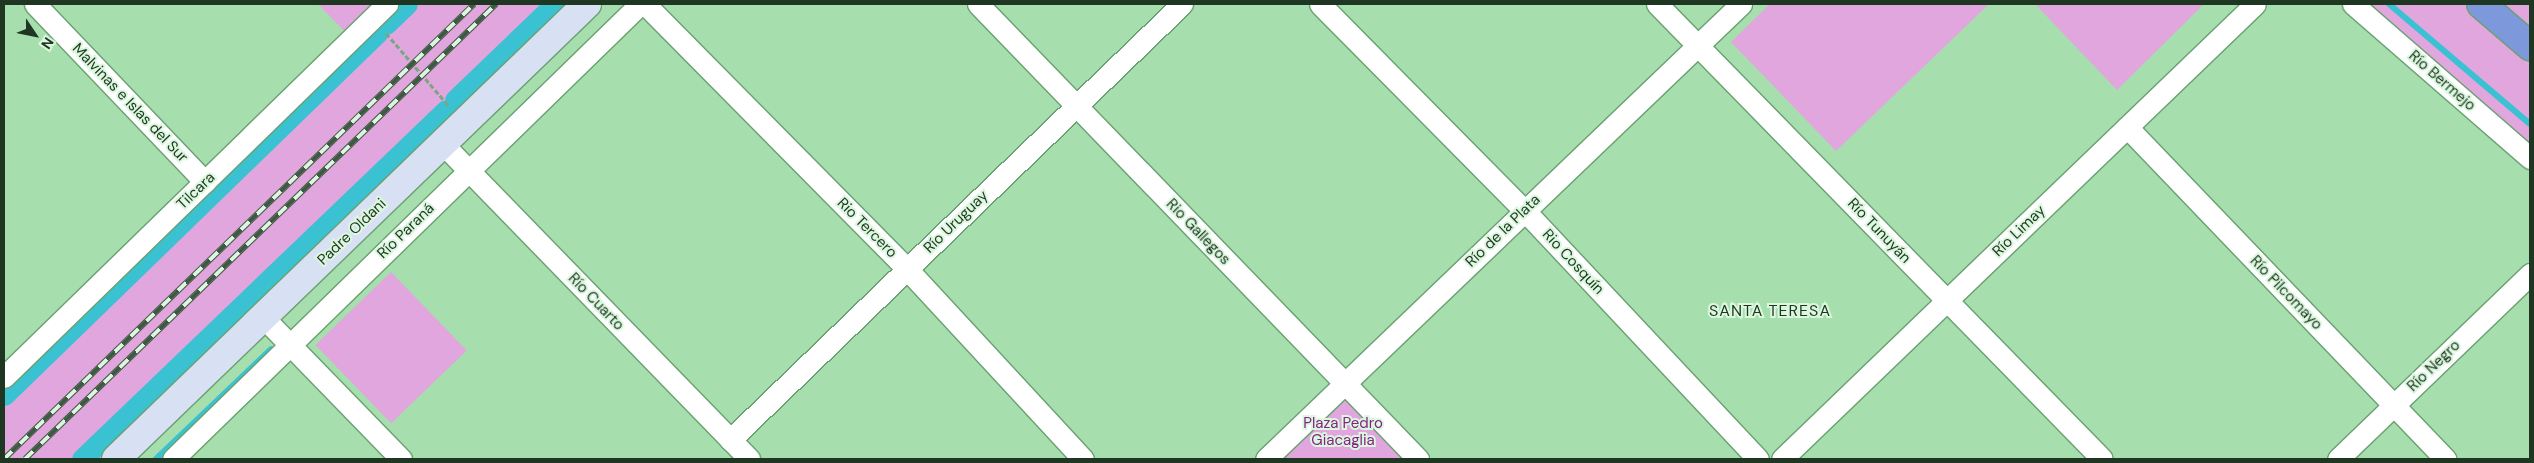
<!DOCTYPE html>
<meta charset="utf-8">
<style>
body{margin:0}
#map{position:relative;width:2534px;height:463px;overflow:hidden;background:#a6dfad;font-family:"DM Sans",sans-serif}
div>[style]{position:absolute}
.green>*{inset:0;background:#e0a6dd;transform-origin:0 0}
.stream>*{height:6px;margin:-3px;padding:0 3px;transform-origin:3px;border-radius:3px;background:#3ac1d2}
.canal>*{height:21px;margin:-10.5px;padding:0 10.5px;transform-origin:10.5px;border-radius:10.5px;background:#3ac1d2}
.path>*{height:3px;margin-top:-1.5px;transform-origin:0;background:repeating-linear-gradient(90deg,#79a77f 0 5px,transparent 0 7.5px)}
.roads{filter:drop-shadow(1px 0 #6aa172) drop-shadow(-1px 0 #6aa172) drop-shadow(0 1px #6aa172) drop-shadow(0 -1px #6aa172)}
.street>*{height:21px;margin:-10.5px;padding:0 10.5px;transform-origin:10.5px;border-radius:10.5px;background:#fff}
.secondary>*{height:28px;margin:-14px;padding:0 14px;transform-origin:14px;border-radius:14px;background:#d8e0f4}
.highway>*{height:28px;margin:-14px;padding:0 14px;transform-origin:14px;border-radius:14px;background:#7e98dc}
.rail>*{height:5.5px;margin-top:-2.75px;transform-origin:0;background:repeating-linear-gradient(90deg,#dbf7de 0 11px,#3c5a40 0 22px);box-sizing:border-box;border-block:1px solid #3c5a40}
span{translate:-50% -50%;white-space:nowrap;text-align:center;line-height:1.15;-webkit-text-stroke:4px #dbf7de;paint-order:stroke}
.street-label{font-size:15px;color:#1f3622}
.park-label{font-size:15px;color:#852384}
.neighbourhood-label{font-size:16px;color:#1f3622;letter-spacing:1px}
.frame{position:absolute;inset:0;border:5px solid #1f3622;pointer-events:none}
.north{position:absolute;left:10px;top:10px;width:50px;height:50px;-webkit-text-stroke:4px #dbf7de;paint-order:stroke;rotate:124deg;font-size:14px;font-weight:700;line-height:20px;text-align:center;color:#1f3622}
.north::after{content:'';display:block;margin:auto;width:18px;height:22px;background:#1f3622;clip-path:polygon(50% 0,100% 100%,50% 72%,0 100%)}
</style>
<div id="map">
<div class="green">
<div style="clip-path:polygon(318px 4px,587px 4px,116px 459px,4px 459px,4px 377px,351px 38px)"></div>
<div style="clip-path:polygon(1770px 4px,1989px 4px,1836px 151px,1731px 42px)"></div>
<div style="clip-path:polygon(2035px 4px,2204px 4px,2117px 90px)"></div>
<div style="clip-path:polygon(2353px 4px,2530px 4px,2530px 158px)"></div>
<div style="left:391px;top:272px;width:109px;height:105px;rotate:46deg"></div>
<div style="clip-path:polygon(1346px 396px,1408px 459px,1273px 459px)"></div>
</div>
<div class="stream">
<div style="left:2389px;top:4px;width:185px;rotate:40.4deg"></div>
<div style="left:156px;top:459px;width:159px;rotate:-43.7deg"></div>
</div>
<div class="canal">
<div style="left:386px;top:24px;width:29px;rotate:-44deg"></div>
<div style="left:455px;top:100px;width:139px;rotate:-43.8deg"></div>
<div style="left:4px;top:395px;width:521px;rotate:-44.14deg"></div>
<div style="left:82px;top:459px;width:504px;rotate:-43.79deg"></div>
</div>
<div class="path">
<div style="left:386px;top:33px;width:96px;rotate:49.2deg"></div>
</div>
<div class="roads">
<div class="street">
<div style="left:35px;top:4px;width:246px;rotate:46.3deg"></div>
<div style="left:645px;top:4px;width:373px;rotate:45.3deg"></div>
<div style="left:907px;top:269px;width:259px;rotate:47.2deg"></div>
<div style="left:978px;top:4px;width:633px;rotate:45.96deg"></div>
<div style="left:1320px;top:4px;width:291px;rotate:45.3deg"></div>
<div style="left:1525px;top:211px;width:340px;rotate:46.8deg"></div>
<div style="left:1657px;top:4px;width:636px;rotate:45.64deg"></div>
<div style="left:2353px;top:4px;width:235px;rotate:41deg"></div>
<div style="left:2127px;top:127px;width:460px;rotate:46.2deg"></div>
<div style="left:443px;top:144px;width:439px;rotate:45.8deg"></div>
<div style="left:263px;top:317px;width:198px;rotate:45.8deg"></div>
<div style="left:4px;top:377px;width:535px;rotate:-44.24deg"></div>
<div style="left:730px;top:440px;width:628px;rotate:-43.97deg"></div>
<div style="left:173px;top:459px;width:652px;rotate:-44.25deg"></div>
<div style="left:1266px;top:459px;width:658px;rotate:-43.77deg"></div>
<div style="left:1782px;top:459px;width:656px;rotate:-43.89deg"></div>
<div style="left:2338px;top:459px;width:267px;rotate:-43.9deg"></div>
</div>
<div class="secondary">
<div style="left:116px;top:459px;width:655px;rotate:-44.01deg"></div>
</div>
<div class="highway">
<div style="left:2481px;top:4px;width:65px;rotate:40.6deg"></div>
</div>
</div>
<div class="rail">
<div style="left:4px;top:459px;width:654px;rotate:-44.07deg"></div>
<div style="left:25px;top:459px;width:655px;rotate:-44.01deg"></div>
</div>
<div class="street-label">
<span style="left:2442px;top:81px;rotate:41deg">Río Bermejo</span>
<span style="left:130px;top:103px;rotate:46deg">Malvinas e Islas del Sur</span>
<span style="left:196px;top:191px;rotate:-44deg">Tilcara</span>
<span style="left:956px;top:222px;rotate:-44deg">Río Uruguay</span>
<span style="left:867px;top:228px;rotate:45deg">Rio Tercero</span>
<span style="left:406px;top:231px;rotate:-44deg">Río Paraná</span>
<span style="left:1503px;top:231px;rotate:-44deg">Río de la Plata</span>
<span style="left:1879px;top:231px;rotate:46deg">Río Tunuyán</span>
<span style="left:2019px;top:231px;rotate:-44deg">Río Limay</span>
<span style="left:352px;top:232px;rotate:-44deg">Padre Oldani</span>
<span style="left:1198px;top:232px;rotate:46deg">Rio Gallegos</span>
<span style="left:1573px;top:262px;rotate:47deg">Rio Cosquín</span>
<span style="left:2286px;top:293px;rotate:46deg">Río Pilcomayo</span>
<span style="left:596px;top:302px;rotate:46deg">Río Cuarto</span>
<span style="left:2434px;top:366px;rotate:-44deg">Río Negro</span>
</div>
<div class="park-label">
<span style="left:1343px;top:432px">Plaza Pedro<br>Giacaglia</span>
</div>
<div class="neighbourhood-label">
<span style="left:1770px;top:311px">SANTA TERESA</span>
</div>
<div class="frame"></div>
<div class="north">N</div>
</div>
